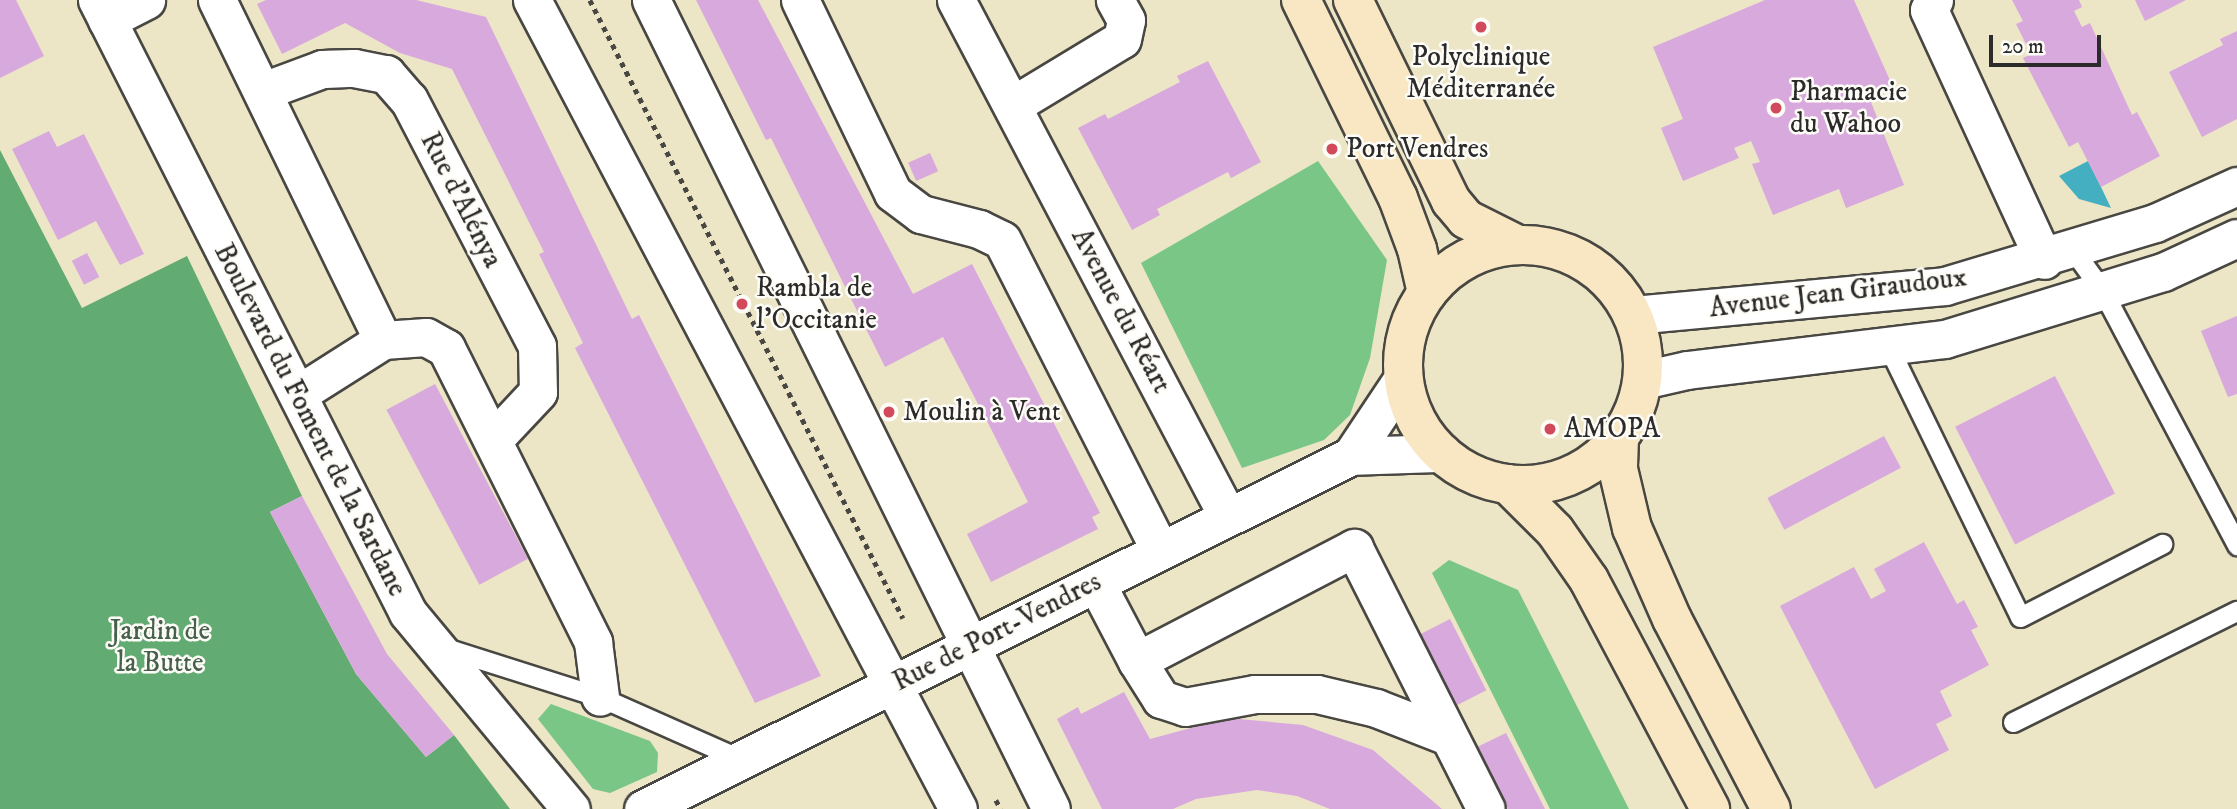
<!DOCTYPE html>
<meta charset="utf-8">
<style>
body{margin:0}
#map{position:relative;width:2237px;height:809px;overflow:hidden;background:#ece5c6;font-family:"IM FELL DW Pica",serif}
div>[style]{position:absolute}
.green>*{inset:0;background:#79c686}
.forest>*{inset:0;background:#62ab73}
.water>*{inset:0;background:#43afc1}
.building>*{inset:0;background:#d8a9dd;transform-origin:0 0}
.path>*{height:4.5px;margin-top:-2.25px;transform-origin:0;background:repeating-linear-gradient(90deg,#484742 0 5px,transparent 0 10px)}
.roads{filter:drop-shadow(2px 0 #484742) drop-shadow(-2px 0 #484742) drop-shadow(0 2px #484742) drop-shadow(0 -2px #484742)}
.lane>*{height:19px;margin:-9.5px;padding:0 9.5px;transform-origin:9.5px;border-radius:9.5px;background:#fff}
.street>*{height:37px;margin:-18.5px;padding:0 18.5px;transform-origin:18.5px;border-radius:18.5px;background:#fff}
.secondary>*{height:38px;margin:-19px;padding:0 19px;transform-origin:19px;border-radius:19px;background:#f9e7c3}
.secondary>.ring{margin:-19px;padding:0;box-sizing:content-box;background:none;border:38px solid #f9e7c3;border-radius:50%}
.dots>*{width:19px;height:19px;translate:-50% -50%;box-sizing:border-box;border:4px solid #fdfcf7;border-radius:50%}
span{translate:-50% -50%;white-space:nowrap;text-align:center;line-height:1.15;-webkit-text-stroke:5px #fdfcf7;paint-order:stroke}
.poi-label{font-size:28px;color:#2b2b2b}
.left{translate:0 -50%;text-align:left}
.street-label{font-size:28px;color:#2b2b2b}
.park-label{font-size:28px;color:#46614b}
.scale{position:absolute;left:1989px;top:35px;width:112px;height:32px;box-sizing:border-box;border:4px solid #2b2b2b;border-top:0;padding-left:9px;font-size:21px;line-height:24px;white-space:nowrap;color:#2b2b2b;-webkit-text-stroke:5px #fdfcf7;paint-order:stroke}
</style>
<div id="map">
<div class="green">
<div style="clip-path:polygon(1318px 161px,1387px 260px,1370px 358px,1350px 415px,1324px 440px,1242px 468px,1141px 263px)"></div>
<div style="clip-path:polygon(1449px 560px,1518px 590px,1629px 809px,1550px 809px,1432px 573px)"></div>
<div style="clip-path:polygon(551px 704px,650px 741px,658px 753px,657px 772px,610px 793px,593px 789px,538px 719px)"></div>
</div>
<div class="forest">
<div style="clip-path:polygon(0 150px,82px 308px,187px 256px,302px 496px,270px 512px,356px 674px,426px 757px,454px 735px,510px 809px,0 809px)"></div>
</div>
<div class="water">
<div style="clip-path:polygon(2088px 161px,2101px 187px,2111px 208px,2079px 199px,2059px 176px)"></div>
</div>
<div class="building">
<div style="clip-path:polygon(0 0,16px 0,44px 56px,0 78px)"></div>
<div style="clip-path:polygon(266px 0,416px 0,486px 17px,632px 319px,639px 315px,821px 676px,755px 703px,575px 348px,583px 343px,539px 254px,544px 252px,452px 69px,400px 53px,345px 23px,282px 54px,257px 4px)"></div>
<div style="clip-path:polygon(696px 0,758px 0,913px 294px,972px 264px,1100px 513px,1092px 517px,1098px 529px,991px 582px,967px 534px,1028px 502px,988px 423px,943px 337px,885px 367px,771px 138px,766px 140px)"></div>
<div style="clip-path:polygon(1765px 0,1854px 0,1893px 87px,1869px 97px,1904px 185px,1846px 208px,1839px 189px,1773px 215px,1752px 164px,1760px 162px,1751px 141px,1734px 148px,1739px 158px,1683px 181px,1661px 128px,1683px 119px,1653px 47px)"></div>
<div style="clip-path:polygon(2012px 0,2079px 0,2082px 7px,2074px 11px,2082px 27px,2090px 23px,2132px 115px,2137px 112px,2160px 156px,2101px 187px,2078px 142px,2069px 147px,2023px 58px,2031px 54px,2016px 24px,2023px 21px)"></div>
<div style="clip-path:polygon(2135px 0,2186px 0,2145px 21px)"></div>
<div style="clip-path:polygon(2237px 31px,2237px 119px,2202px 137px,2169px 72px,2223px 45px,2220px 39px)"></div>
<div style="clip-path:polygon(1208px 61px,1261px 162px,1231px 178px,1228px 172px,1157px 209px,1160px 215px,1132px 230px,1078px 128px,1105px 114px,1108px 119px,1180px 82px,1177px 76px)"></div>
<div style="clip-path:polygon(49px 131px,57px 147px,84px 134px,144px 254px,120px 265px,96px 221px,58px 240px,12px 149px)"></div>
<div style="left:930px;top:153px;width:20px;height:24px;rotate:66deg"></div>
<div style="left:87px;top:253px;width:27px;height:17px;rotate:63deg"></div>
<div style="clip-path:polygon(2237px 316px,2237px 394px,2228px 397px,2201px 331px)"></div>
<div style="left:2055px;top:376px;width:132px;height:112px;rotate:63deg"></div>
<div style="left:435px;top:384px;width:198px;height:55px;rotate:62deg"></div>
<div style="left:1884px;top:436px;width:36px;height:132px;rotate:62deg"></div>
<div style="clip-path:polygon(302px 496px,387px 654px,454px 735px,426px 757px,356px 674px,270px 512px)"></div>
<div style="clip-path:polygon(1924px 542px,1957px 604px,1964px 600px,1978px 627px,1971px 630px,1989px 665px,1940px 691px,1952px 716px,1936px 724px,1949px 750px,1875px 789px,1780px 606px,1854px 567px,1871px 599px,1886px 591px,1874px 569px)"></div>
<div style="left:1450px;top:619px;width:80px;height:33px;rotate:63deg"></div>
<div style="clip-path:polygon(1124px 692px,1150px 739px,1228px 718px,1303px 725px,1373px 750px,1442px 809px,1330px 809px,1297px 796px,1257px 790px,1196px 799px,1173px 809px,1102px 809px,1057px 719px,1078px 707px,1081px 714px)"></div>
<div style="clip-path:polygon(1506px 733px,1545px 809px,1508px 809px,1477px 747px)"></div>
</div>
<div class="path">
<div style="left:590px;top:0;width:693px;rotate:63.14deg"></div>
<div style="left:996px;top:800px;width:10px;rotate:61deg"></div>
</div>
<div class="roads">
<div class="lane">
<div style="left:2073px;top:250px;width:49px;rotate:54.1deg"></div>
<div style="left:2102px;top:290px;width:289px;rotate:62.1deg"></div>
<div style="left:1888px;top:346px;width:301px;rotate:64deg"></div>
<div style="left:2020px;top:617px;width:160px;rotate:-27.2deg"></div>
<div style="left:442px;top:647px;width:166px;rotate:17.6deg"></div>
<div style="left:600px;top:697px;width:155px;rotate:23.9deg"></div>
<div style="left:2013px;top:722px;width:250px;rotate:-26.4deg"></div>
</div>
<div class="street">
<div style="left:97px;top:0;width:687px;rotate:63.1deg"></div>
<div style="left:408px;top:613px;width:255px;rotate:50.3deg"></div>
<div style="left:217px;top:0;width:378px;rotate:64deg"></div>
<div style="left:532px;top:0;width:914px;rotate:62.23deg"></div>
<div style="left:651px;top:0;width:902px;rotate:63.69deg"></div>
<div style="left:800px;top:0;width:214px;rotate:64.3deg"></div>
<div style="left:893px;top:193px;width:35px;rotate:37deg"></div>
<div style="left:921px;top:214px;width:60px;rotate:14.5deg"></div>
<div style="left:979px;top:229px;width:25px;rotate:26deg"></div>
<div style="left:1002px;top:240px;width:348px;rotate:63deg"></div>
<div style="left:956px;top:0;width:584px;rotate:62.25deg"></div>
<div style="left:1934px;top:0;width:11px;rotate:117deg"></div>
<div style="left:1929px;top:10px;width:275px;rotate:65.3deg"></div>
<div style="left:107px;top:20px;width:44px;rotate:-27.1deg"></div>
<div style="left:263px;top:91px;width:63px;rotate:-20.4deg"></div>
<div style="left:322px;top:69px;width:32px;rotate:-2deg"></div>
<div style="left:354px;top:68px;width:33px;rotate:11deg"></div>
<div style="left:386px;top:74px;width:35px;rotate:49deg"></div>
<div style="left:409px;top:100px;width:277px;rotate:62.5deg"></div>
<div style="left:537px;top:346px;width:46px;rotate:88.8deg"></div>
<div style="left:538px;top:392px;width:64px;rotate:133.1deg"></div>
<div style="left:1013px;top:105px;width:127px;rotate:-31.2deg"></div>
<div style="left:1122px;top:39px;width:19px;rotate:-78deg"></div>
<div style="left:1126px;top:20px;width:23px;rotate:-119deg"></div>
<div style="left:1633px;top:315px;width:313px;rotate:-5.3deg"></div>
<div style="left:1945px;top:286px;width:219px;rotate:-16.7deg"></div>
<div style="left:2155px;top:223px;width:90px;rotate:-24.3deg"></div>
<div style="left:1643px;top:380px;width:45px;rotate:-12.8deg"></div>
<div style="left:1687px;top:370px;width:260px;rotate:-6.9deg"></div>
<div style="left:1945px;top:339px;width:228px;rotate:-17.1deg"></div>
<div style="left:2163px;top:272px;width:81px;rotate:-24.7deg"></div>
<div style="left:298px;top:394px;width:101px;rotate:-32.4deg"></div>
<div style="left:383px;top:340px;width:43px;rotate:-4deg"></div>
<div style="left:426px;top:337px;width:23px;rotate:29deg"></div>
<div style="left:446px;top:348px;width:329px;rotate:63.4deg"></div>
<div style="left:593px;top:642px;width:55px;rotate:82.7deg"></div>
<div style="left:1351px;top:456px;width:94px;rotate:-56.3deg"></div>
<div style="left:1096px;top:583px;width:88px;rotate:62.3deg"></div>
<div style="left:1137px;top:661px;width:245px;rotate:-27.5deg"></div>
<div style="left:1354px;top:548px;width:292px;rotate:63.2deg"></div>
<div style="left:1137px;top:661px;width:45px;rotate:57.7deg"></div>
<div style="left:1161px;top:699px;width:25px;rotate:18deg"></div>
<div style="left:1185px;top:707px;width:71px;rotate:-10.5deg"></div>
<div style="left:1255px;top:694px;width:62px"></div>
<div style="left:1317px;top:694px;width:61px;rotate:13.3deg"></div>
<div style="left:1376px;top:708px;width:77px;rotate:21.3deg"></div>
<div style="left:643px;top:809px;width:791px;rotate:-26.5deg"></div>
<div style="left:1351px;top:456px;width:91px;rotate:-1.9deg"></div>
</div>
<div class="secondary">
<div style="left:1301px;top:0;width:220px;rotate:63.9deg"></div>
<div style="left:1398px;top:198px;width:54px;rotate:69.6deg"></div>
<div style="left:1417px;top:249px;width:45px;rotate:77.2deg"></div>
<div style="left:1353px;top:0;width:224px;rotate:64deg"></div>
<div style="left:1451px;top:201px;width:23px;rotate:50deg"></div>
<div style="left:1466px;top:219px;width:58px;rotate:26.6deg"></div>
<div class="ring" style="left:1403px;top:245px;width:202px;height:202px"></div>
<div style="left:1619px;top:438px;width:31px;rotate:92deg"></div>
<div style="left:1618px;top:469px;width:61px;rotate:76.7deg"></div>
<div style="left:1632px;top:528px;width:99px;rotate:66.3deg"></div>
<div style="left:1672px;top:619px;width:214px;rotate:62.5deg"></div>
<div style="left:1508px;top:484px;width:66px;rotate:45deg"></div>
<div style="left:1555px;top:531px;width:60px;rotate:55.2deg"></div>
<div style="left:1589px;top:580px;width:259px;rotate:62.1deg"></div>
</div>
</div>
<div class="dots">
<div style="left:1481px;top:27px;background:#d1495b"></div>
<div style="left:1776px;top:108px;background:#d1495b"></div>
<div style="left:1332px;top:149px;background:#d1495b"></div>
<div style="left:742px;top:304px;background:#d1495b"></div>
<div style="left:889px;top:412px;background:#d1495b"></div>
<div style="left:1550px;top:429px;background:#d1495b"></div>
</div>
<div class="poi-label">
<span style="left:1481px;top:73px">Polyclinique<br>Méditerranée</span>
<span class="left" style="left:1790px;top:108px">Pharmacie<br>du Wahoo</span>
<span class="left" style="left:1346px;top:149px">Port Vendres</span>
<span class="left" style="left:756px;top:304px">Rambla de<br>l'Occitanie</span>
<span class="left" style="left:903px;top:412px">Moulin à Vent</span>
<span class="left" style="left:1564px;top:429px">AMOPA</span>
</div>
<div class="street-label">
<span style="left:461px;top:200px;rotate:63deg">Rue d'Alénya</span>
<span style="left:1838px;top:293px;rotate:-7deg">Avenue Jean Giraudoux</span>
<span style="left:1121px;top:311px;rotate:62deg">Avenue du Réart</span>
<span style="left:310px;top:420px;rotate:63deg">Boulevard du Foment de la Sardane</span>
<span style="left:997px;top:632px;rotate:-27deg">Rue de Port-Vendres</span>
</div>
<div class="park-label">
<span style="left:160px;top:647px">Jardin de<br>la Butte</span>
</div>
<div class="scale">20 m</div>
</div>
